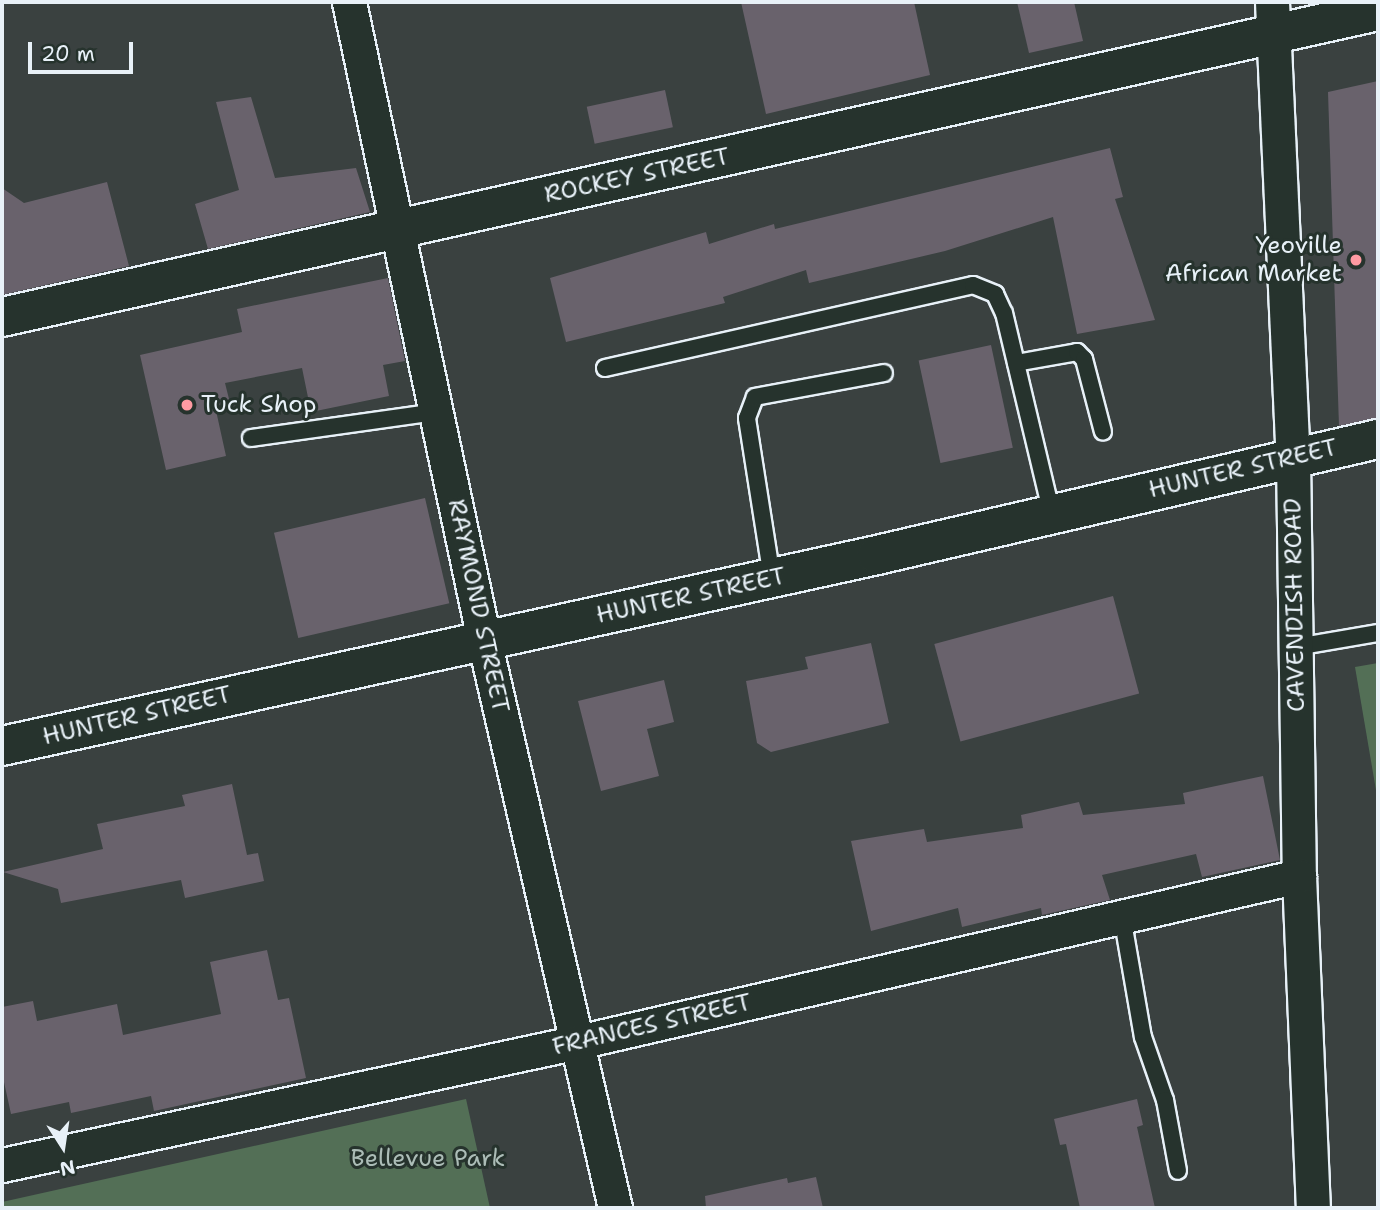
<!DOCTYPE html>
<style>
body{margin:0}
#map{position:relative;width:1380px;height:1210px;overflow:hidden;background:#3a4140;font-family:"Shantell Sans",sans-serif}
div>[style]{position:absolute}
.green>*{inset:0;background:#536f56}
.building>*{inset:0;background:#69626c;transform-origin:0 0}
.roads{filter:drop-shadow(2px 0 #e8f1f8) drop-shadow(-2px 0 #e8f1f8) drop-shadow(0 2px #e8f1f8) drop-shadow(0 -2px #e8f1f8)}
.lane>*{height:16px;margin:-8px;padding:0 8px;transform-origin:8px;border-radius:8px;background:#26332d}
.street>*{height:33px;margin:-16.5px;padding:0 16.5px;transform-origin:16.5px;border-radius:16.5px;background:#26332d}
.secondary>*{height:38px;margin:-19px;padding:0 19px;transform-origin:19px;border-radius:19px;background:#26332d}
.dots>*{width:19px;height:19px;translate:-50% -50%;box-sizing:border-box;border:4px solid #26332d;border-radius:50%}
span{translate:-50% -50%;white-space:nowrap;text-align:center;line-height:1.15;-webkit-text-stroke:6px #26332d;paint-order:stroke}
.street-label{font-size:24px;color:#e8f1f8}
.poi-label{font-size:24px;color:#e8f1f8}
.right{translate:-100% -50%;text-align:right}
.left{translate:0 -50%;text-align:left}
.park-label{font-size:24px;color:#acbdb7}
.frame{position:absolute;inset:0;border:4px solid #e8f1f8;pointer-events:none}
.north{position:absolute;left:28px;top:1112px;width:70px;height:70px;-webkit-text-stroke:5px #26332d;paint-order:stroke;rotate:168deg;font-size:19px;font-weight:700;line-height:28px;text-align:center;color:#e8f1f8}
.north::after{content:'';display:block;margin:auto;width:24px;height:32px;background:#e8f1f8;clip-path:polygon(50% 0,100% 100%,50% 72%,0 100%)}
.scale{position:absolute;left:28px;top:42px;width:105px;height:32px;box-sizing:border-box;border:4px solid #e8f1f8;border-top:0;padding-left:9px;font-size:21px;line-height:24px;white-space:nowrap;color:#e8f1f8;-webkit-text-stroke:5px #26332d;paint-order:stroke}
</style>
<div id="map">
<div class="green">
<div style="clip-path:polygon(1378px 663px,1378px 802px,1355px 667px)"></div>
<div style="clip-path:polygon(466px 1099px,490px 1208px,2px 1208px,2px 1202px)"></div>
</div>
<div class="building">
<div style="clip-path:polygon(741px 2px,914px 2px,930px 75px,766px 114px)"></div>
<div style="clip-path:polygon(1017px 2px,1074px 2px,1083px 41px,1029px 53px)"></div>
<div style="clip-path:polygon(1378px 81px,1378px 418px,1339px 426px,1328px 92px)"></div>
<div style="left:665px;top:90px;width:38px;height:80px;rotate:78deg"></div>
<div style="clip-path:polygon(251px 97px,275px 178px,356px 168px,370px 212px,208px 249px,195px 204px,239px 190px,216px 102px)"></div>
<div style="clip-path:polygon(1110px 148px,1123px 197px,1115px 199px,1155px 320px,1077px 334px,1053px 217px,945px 251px,809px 283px,806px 270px,723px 297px,725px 303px,566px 342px,550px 278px,706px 232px,709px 244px,774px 224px,775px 229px)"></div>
<div style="clip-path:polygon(107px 182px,129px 266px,2px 295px,2px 188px,24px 203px)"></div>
<div style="clip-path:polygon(388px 278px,405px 361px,383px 365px,389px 396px,311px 412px,302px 368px,225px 383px,230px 403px,215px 406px,226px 456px,166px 470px,140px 355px,242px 332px,237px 309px)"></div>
<div style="left:991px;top:345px;width:105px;height:74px;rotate:78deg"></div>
<div style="left:425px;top:498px;width:108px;height:155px;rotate:77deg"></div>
<div style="left:1113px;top:596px;width:101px;height:185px;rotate:75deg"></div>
<div style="clip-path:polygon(871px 643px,889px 723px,771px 752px,757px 743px,746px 681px,808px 669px,805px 657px)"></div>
<div style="clip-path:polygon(664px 680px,674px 722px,647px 729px,659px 776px,601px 791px,578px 701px)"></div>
<div style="clip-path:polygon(1263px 776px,1280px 860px,1202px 877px,1196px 854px,1102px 875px,1110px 900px,1042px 915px,1041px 908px,962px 927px,958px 908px,871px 931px,851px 841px,924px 829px,927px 842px,1023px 828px,1021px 815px,1079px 802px,1083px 815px,1185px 804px,1183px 793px)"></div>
<div style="clip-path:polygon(232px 784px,247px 855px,258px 853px,264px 881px,185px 898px,181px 880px,61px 903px,58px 889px,3px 872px,103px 849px,97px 824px,185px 806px,182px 795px)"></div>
<div style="clip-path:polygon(267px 950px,278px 1000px,289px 998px,306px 1078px,154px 1111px,151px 1096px,71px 1113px,69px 1102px,11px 1114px,2px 1073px,2px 1007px,33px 1001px,37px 1021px,117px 1004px,123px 1035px,221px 1014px,210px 962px)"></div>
<div style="clip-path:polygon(1137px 1099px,1143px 1125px,1137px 1127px,1155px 1208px,1080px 1208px,1066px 1144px,1060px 1145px,1054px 1119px)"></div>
<div style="clip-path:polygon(816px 1177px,823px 1208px,706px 1208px,705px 1196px,787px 1178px,788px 1183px)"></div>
</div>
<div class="roads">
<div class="lane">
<div style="left:1016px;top:363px;width:62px;rotate:-10.2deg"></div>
<div style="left:1077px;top:352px;width:10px;rotate:45deg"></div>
<div style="left:1084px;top:359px;width:75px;rotate:75.4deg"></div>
<div style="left:605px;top:368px;width:377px;rotate:-12.7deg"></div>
<div style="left:973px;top:285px;width:24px;rotate:22deg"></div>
<div style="left:995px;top:294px;width:21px;rotate:65deg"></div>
<div style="left:1004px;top:313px;width:207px;rotate:76.6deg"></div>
<div style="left:251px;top:438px;width:187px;rotate:-8deg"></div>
<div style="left:772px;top:578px;width:162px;rotate:-98.9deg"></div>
<div style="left:747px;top:418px;width:22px;rotate:-69deg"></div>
<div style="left:755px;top:397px;width:131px;rotate:-10.5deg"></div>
<div style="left:1296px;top:647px;width:83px;rotate:-9.7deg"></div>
<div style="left:1122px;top:916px;width:123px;rotate:80.2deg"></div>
<div style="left:1143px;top:1037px;width:67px;rotate:70.8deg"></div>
<div style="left:1165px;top:1100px;width:72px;rotate:79.6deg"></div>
</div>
<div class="street">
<div style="left:349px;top:2px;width:652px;rotate:78.05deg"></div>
<div style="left:484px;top:640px;width:583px;rotate:77.01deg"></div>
<div style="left:1272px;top:2px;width:455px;rotate:87.4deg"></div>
<div style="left:1293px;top:457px;width:419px;rotate:89.2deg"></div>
<div style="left:1299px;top:876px;width:332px;rotate:87.6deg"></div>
<div style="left:2px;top:1165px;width:589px;rotate:-12.05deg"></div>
<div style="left:578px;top:1042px;width:740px;rotate:-12.97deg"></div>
</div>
<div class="secondary">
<div style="left:2px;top:317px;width:1410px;rotate:-12.54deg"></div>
<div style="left:2px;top:746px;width:896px;rotate:-12.31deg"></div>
<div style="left:877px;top:555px;width:514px;rotate:-13.04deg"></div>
</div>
</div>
<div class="dots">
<div style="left:1356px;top:260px;background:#ff9aa2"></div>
<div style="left:187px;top:405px;background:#ff9aa2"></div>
</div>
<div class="street-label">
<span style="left:637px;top:176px;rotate:-12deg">ROCKEY STREET</span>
<span style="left:1243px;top:469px;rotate:-13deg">HUNTER STREET</span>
<span style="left:691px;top:596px;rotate:-12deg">HUNTER STREET</span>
<span style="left:1295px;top:605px;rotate:-91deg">CAVENDISH ROAD</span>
<span style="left:478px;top:606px;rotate:78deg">RAYMOND STREET</span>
<span style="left:137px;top:716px;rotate:-13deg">HUNTER STREET</span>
<span style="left:652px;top:1025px;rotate:-13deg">FRANCES STREET</span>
</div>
<div class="poi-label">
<span class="right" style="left:1342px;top:260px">Yeoville<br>African Market</span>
<span class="left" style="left:201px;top:405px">Tuck Shop</span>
</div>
<div class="park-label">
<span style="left:428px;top:1159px">Bellevue Park</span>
</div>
<div class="frame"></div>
<div class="north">N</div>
<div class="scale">20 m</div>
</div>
